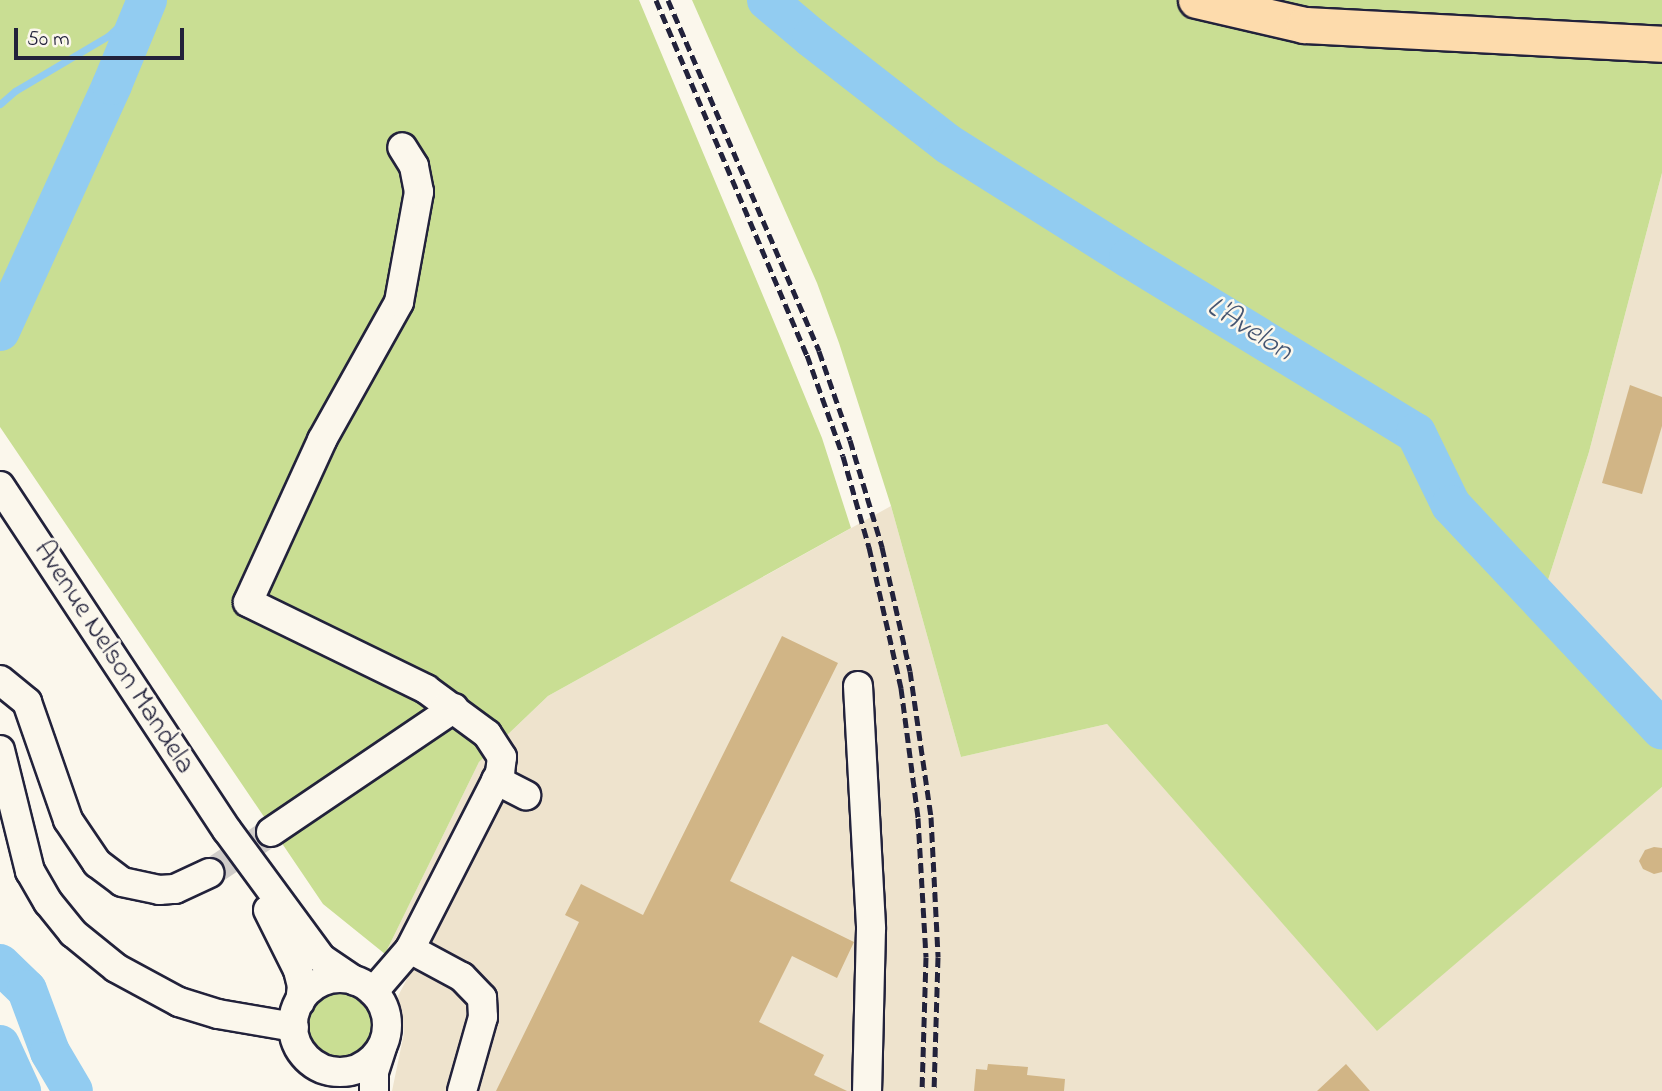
<!DOCTYPE html>
<style>
body{margin:0}
#map{position:relative;width:1662px;height:1091px;overflow:hidden;background:#fbf7ec;font-family:"Indie Flower",sans-serif}
div>[style]{position:absolute}
.built>*{inset:0;background:#eee3cd}
.green>*{inset:0;background:#c9de93}
.round{border-radius:50%}
.stream>*{height:7px;margin:-3.5px;padding:0 3.5px;transform-origin:3.5px;border-radius:3.5px;background:#92ccf1}
.river>*{height:40px;margin:-20px;padding:0 20px;transform-origin:20px;border-radius:20px;background:#92ccf1}
.building>*{inset:0;background:#d1b586}
.minor-tunnel>*{height:28px;margin-top:-14px;transform-origin:0;background:repeating-linear-gradient(90deg,#d0ccc9 0 28px,transparent 0 42px)}
.roads{filter:drop-shadow(2px 0 #22223b) drop-shadow(-2px 0 #22223b) drop-shadow(0 2px #22223b) drop-shadow(0 -2px #22223b)}
.minor>*{height:28px;margin:-14px;padding:0 14px;transform-origin:14px;border-radius:14px;background:#fbf7ec}
.minor>.ring{margin:-14px;padding:0;box-sizing:content-box;background:none;border:28px solid #fbf7ec;border-radius:50%}
.major>*{height:35px;margin:-17.5px;padding:0 17.5px;transform-origin:17.5px;border-radius:17.5px;background:#fddbac}
.rail>*{height:5px;margin-top:-2.5px;transform-origin:0;background:repeating-linear-gradient(90deg,#22223b 0 10px,transparent 0 15px)}
span{translate:-50% -50%;white-space:nowrap;text-align:center;line-height:1.15;-webkit-text-stroke:5px #fbf7ec;paint-order:stroke}
.street-label{font-size:28px;color:#22223b}
.water-label{font-size:30px;color:#445572;font-style:italic}
.scale{position:absolute;left:14px;top:28px;width:170px;height:32px;box-sizing:border-box;border:4px solid #22223b;border-top:0;padding-left:9px;font-size:21px;line-height:24px;white-space:nowrap;color:#22223b;-webkit-text-stroke:5px #fbf7ec;paint-order:stroke}
</style>
<div id="map">
<div class="built">
<div style="clip-path:polygon(1662px 173px,1662px 741px,1541px 602px,1589px 452px)"></div>
<div style="clip-path:polygon(891px 506px,961px 757px,1107px 724px,1377px 1030px,1662px 787px,1662px 1091px,392px 1091px,404px 1033px,398px 996px,408px 977px,385px 954px,479px 762px,548px 696px)"></div>
</div>
<div class="green">
<div style="clip-path:polygon(0 0,639px 0,782px 341px,822px 438px,851px 528px,548px 696px,479px 762px,385px 954px,323px 904px,0 427px)"></div>
<div style="clip-path:polygon(692px 0,1662px 0,1662px 173px,1589px 452px,1541px 602px,1662px 741px,1662px 787px,1377px 1031px,1107px 724px,961px 757px,891px 506px,839px 343px,817px 283px)"></div>
<div class="round" style="left:306px;top:992px;width:68px;height:68px"></div>
</div>
<div class="stream">
<div style="left:0;top:104px;width:20px;rotate:-41deg"></div>
<div style="left:15px;top:91px;width:108px;rotate:-30.6deg"></div>
<div style="left:108px;top:36px;width:52px;rotate:-42.6deg"></div>
</div>
<div class="river">
<div style="left:767px;top:0;width:59px;rotate:40.2deg"></div>
<div style="left:812px;top:38px;width:172px;rotate:37.9deg"></div>
<div style="left:948px;top:144px;width:214px;rotate:32.2deg"></div>
<div style="left:1129px;top:258px;width:336px;rotate:31.4deg"></div>
<div style="left:1416px;top:433px;width:80px;rotate:64.1deg"></div>
<div style="left:1451px;top:505px;width:308px;rotate:46.8deg"></div>
<div style="left:0;top:331px;width:270px;rotate:-65.5deg"></div>
<div style="left:112px;top:85px;width:92px;rotate:-67.6deg"></div>
<div style="left:0;top:964px;width:37px;rotate:44deg"></div>
<div style="left:27px;top:990px;width:66px;rotate:69.6deg"></div>
<div style="left:50px;top:1052px;width:45px;rotate:59.5deg"></div>
<div style="left:0;top:1045px;width:51px;rotate:65.5deg"></div>
</div>
<div class="building">
<div style="clip-path:polygon(1630px 385px,1662px 397px,1662px 426px,1642px 494px,1602px 483px)"></div>
<div style="clip-path:polygon(782px 636px,838px 663px,730px 881px,854px 942px,837px 978px,792px 956px,759px 1022px,824px 1055px,814px 1075px,847px 1091px,496px 1091px,579px 922px,565px 915px,581px 884px,643px 915px)"></div>
<div style="clip-path:polygon(1654px 847px,1662px 848px,1662px 872px,1654px 874px,1643px 869px,1639px 861px,1645px 850px)"></div>
<div style="clip-path:polygon(988px 1064px,1028px 1067px,1027px 1075px,1065px 1079px,1064px 1091px,974px 1091px,976px 1069px,987px 1070px)"></div>
<div style="clip-path:polygon(1346px 1064px,1370px 1091px,1317px 1091px)"></div>
</div>
<div class="minor-tunnel">
<div style="left:210px;top:873px;width:73px;rotate:-33.9deg"></div>
</div>
<div class="roads">
<div class="minor">
<div style="left:0;top:486px;width:412px;rotate:56.6deg"></div>
<div style="left:227px;top:830px;width:159px;rotate:53.7deg"></div>
<div style="left:321px;top:958px;width:41px;rotate:34.1deg"></div>
<div style="left:0;top:680px;width:35px;rotate:39deg"></div>
<div style="left:27px;top:702px;width:125px;rotate:70.8deg"></div>
<div style="left:68px;top:820px;width:52px;rotate:56deg"></div>
<div style="left:97px;top:863px;width:31px;rotate:37deg"></div>
<div style="left:122px;top:882px;width:38px;rotate:12deg"></div>
<div style="left:159px;top:890px;width:16px;rotate:-4deg"></div>
<div style="left:175px;top:889px;width:38px;rotate:-25deg"></div>
<div style="left:858px;top:686px;width:243px;rotate:86.9deg"></div>
<div style="left:871px;top:929px;width:162px;rotate:91.4deg"></div>
<div style="left:0;top:750px;width:125px;rotate:76.1deg"></div>
<div style="left:30px;top:871px;width:36px;rotate:60deg"></div>
<div style="left:48px;top:902px;width:40px;rotate:51deg"></div>
<div style="left:73px;top:933px;width:55px;rotate:39.1deg"></div>
<div style="left:116px;top:968px;width:72px;rotate:28.4deg"></div>
<div style="left:179px;top:1002px;width:41px;rotate:17.1deg"></div>
<div style="left:218px;top:1014px;width:77px;rotate:9.7deg"></div>
<div style="left:496px;top:780px;width:34px;rotate:27deg"></div>
<div style="left:271px;top:832px;width:221px;rotate:-34.1deg"></div>
<div style="left:268px;top:910px;width:67px;rotate:63.4deg"></div>
<div style="left:298px;top:970px;width:16px;rotate:76deg"></div>
<div style="left:302px;top:986px;width:16px;rotate:97deg"></div>
<div style="left:410px;top:949px;width:59px;rotate:28.3deg"></div>
<div style="left:462px;top:977px;width:29px;rotate:46deg"></div>
<div style="left:482px;top:998px;width:19px;rotate:87deg"></div>
<div style="left:483px;top:1017px;width:77px;rotate:105.8deg"></div>
<div class="ring" style="left:293px;top:978px;width:66px;height:66px"></div>
<div style="left:373px;top:992px;width:57px;rotate:-49.3deg"></div>
<div style="left:410px;top:949px;width:198px;rotate:-62.9deg"></div>
<div style="left:500px;top:773px;width:16px;rotate:-83deg"></div>
<div style="left:502px;top:757px;width:27px;rotate:-123deg"></div>
<div style="left:487px;top:734px;width:76px;rotate:-143.6deg"></div>
<div style="left:426px;top:689px;width:198px;rotate:-154deg"></div>
<div style="left:248px;top:602px;width:178px;rotate:-65.4deg"></div>
<div style="left:322px;top:440px;width:158px;rotate:-60.8deg"></div>
<div style="left:399px;top:302px;width:112px;rotate:-79.7deg"></div>
<div style="left:419px;top:192px;width:26px;rotate:-101deg"></div>
<div style="left:414px;top:166px;width:22px;rotate:-122deg"></div>
<div style="left:374px;top:1091px;width:19px;rotate:-90deg"></div>
<div style="left:374px;top:1072px;width:26px;rotate:-72deg"></div>
</div>
<div class="major">
<div style="left:1196px;top:0;width:111px;rotate:13deg"></div>
<div style="left:1304px;top:25px;width:359px;rotate:3deg"></div>
</div>
</div>
<div class="rail">
<div style="left:656px;top:0;width:386px;rotate:67deg"></div>
<div style="left:807px;top:355px;width:107px;rotate:70.4deg"></div>
<div style="left:843px;top:456px;width:95px;rotate:74.1deg"></div>
<div style="left:869px;top:547px;width:145px;rotate:77.2deg"></div>
<div style="left:901px;top:688px;width:131px;rotate:82.5deg"></div>
<div style="left:918px;top:818px;width:139px;rotate:86.7deg"></div>
<div style="left:926px;top:957px;width:134px;rotate:91.7deg"></div>
<div style="left:668px;top:0;width:382px;rotate:66.7deg"></div>
<div style="left:819px;top:351px;width:94px;rotate:70.8deg"></div>
<div style="left:850px;top:440px;width:112px;rotate:73.3deg"></div>
<div style="left:882px;top:547px;width:127px;rotate:77.3deg"></div>
<div style="left:910px;top:671px;width:148px;rotate:81.8deg"></div>
<div style="left:931px;top:817px;width:140px;rotate:87.1deg"></div>
<div style="left:938px;top:957px;width:134px;rotate:91.7deg"></div>
</div>
<div class="street-label">
<span style="left:113px;top:658px;rotate:57deg">Avenue Nelson Mandela</span>
</div>
<div class="water-label">
<span style="left:1249px;top:330px;rotate:32deg">L'Avelon</span>
</div>
<div class="scale">50 m</div>
</div>
